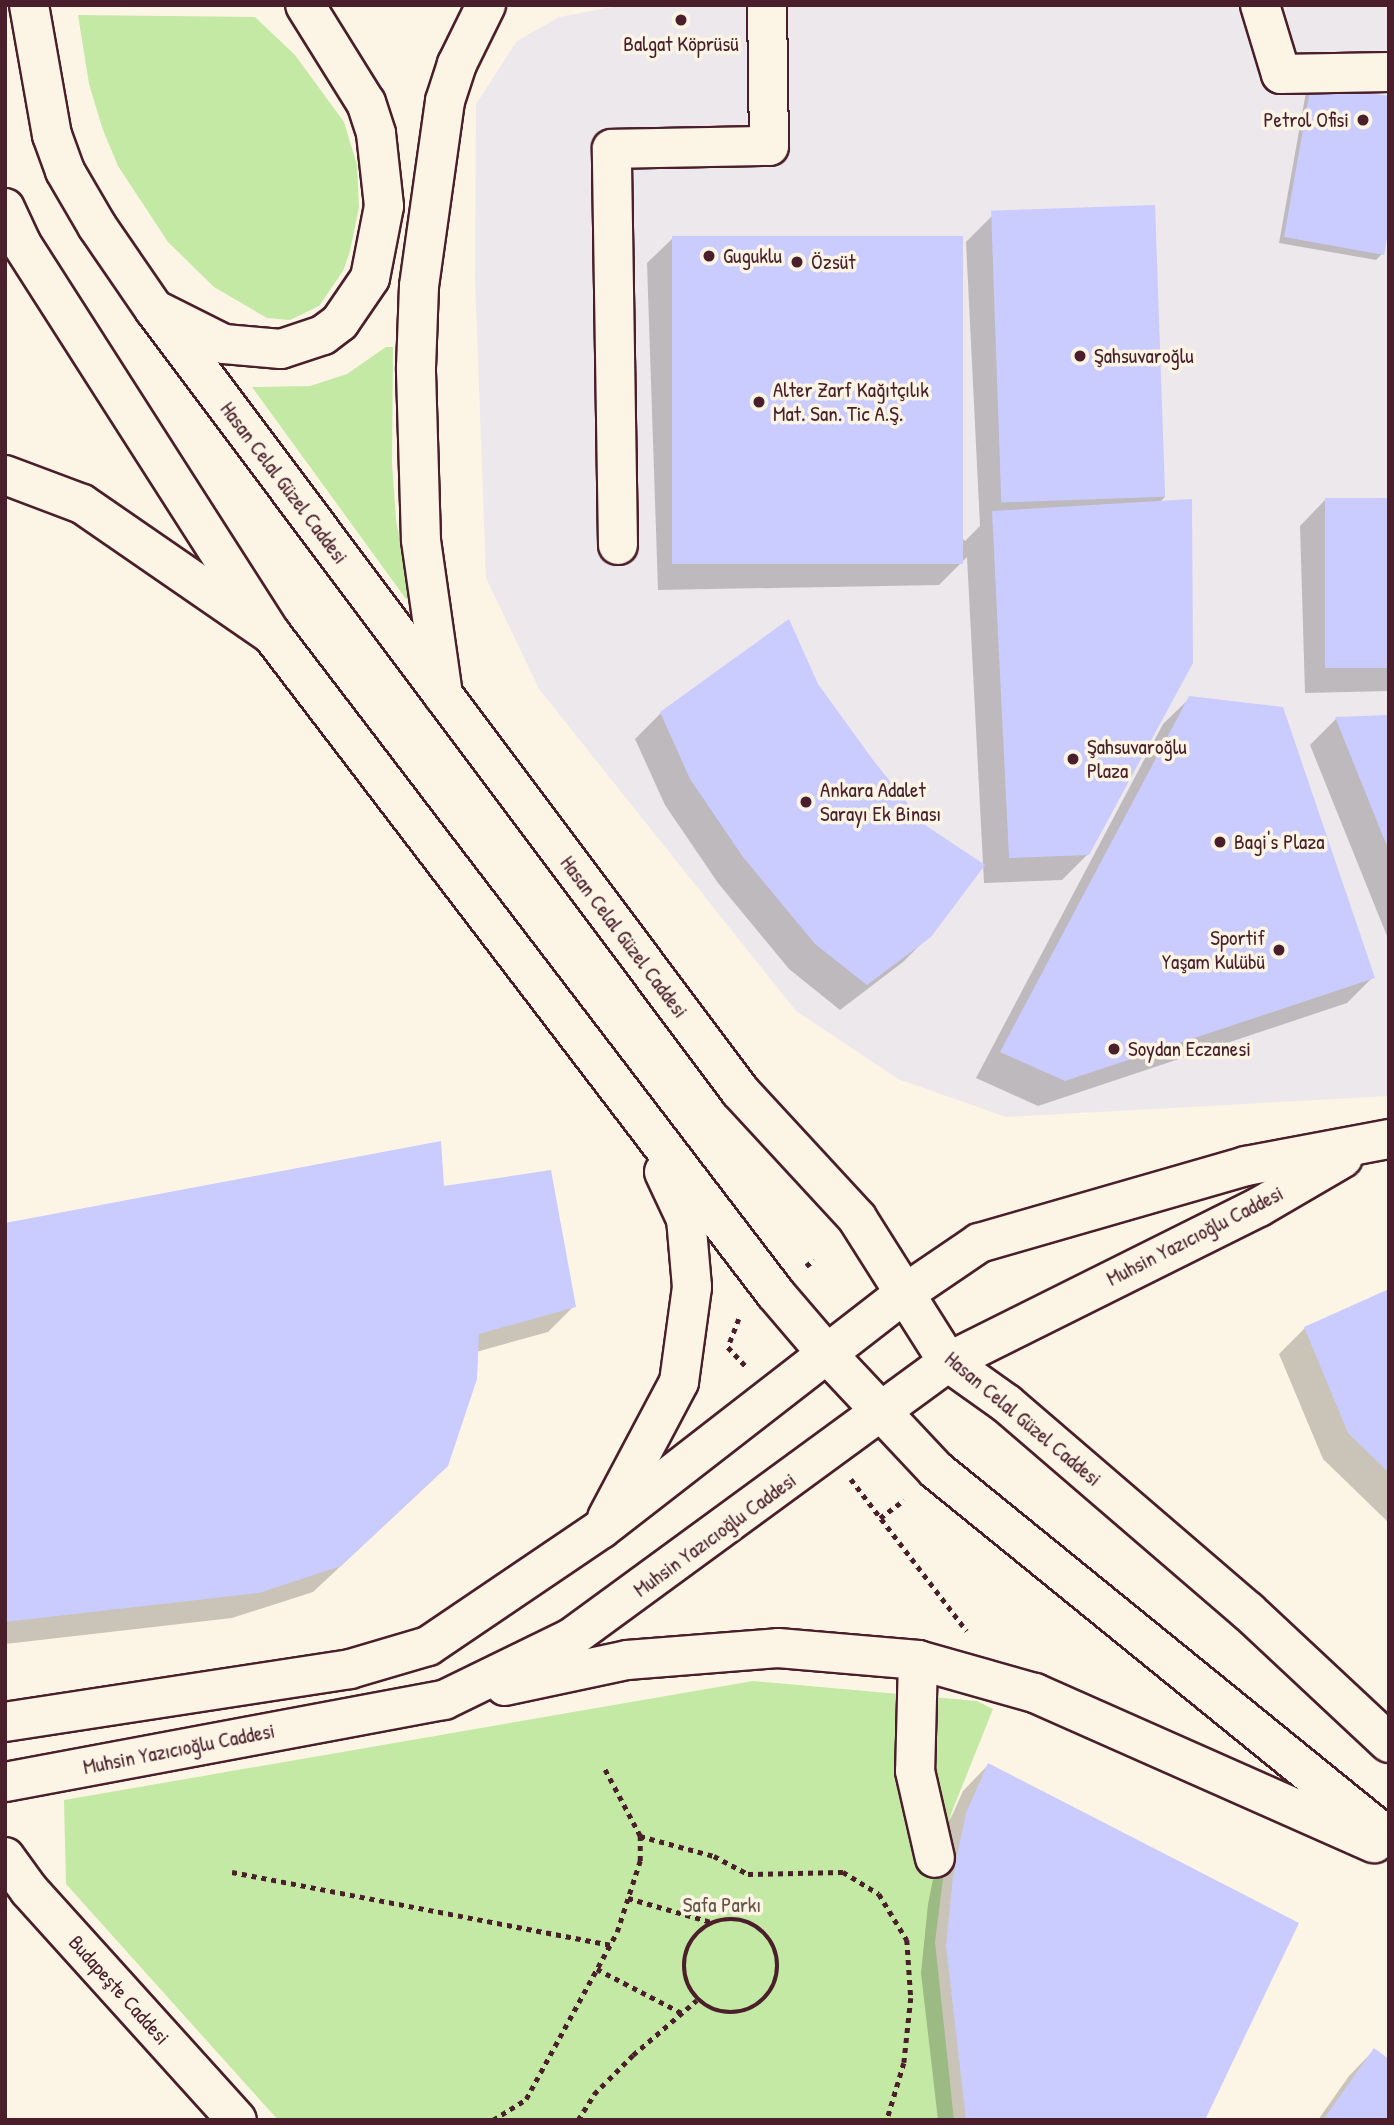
<!DOCTYPE html>
<meta charset="utf-8">
<style>
body{margin:0}
#map{position:relative;width:1394px;height:2125px;overflow:hidden;background:#fcf5e5;font-family:"Patrick Hand",sans-serif}
div>[style]{position:absolute}
.built>*{inset:0;background:#ede8ec}
.green>*{inset:0;background:#c4e9a4}
.shadow>*{inset:0;background:#0003}
.building>*{inset:0;background:#cacbfe;transform-origin:0 0}
.path>*{height:4.5px;margin-top:-2.25px;transform-origin:0;background:repeating-linear-gradient(90deg,#4a1f2b 0 5px,transparent 0 10px)}
.path>.ring{margin:-2.25px;padding:0;box-sizing:content-box;background:none;border:4.5px solid #4a1f2b;border-radius:50%}
.roads{filter:drop-shadow(2px 0 #4a1f2b) drop-shadow(-2px 0 #4a1f2b) drop-shadow(0 2px #4a1f2b) drop-shadow(0 -2px #4a1f2b)}
.minor>*{height:38px;margin:-19px;padding:0 19px;transform-origin:19px;border-radius:19px;background:#fcf5e5}
.major>*{height:38px;margin:-19px;padding:0 19px;transform-origin:19px;border-radius:19px;background:#fcf5e5}
.highway>*{height:38px;margin:-19px;padding:0 19px;transform-origin:19px;border-radius:19px;background:#fcf5e5}
.dots>*{width:19px;height:19px;translate:-50% -50%;box-sizing:border-box;border:4px solid #fcf5e5;border-radius:50%}
span{translate:-50% -50%;white-space:nowrap;text-align:center;line-height:1.15;-webkit-text-stroke:7px #fcf5e5;paint-order:stroke}
.poi-label{font-size:21px;color:#4a1f2b}
.right{translate:-100% -50%;text-align:right}
.left{translate:0 -50%;text-align:left}
.street-label{font-size:21px;color:#4a1f2b}
.park-label{font-size:21px;color:#685249}
.frame{position:absolute;inset:0;border:7px solid #4a1f2b;pointer-events:none}
</style>
<div id="map">
<div class="built">
<div style="clip-path:polygon(623px 5px,1389px 5px,1389px 1096px,1006px 1117px,898px 1079px,796px 1011px,539px 689px,486px 578px,475px 278px,476px 104px,517px 41px,559px 17px)"></div>
</div>
<div class="green">
<div style="clip-path:polygon(78px 15px,255px 17px,295px 55px,344px 122px,357px 165px,359px 207px,350px 251px,343px 271px,319px 306px,290px 320px,267px 318px,214px 287px,168px 242px,118px 166px,103px 130px,89px 84px)"></div>
<div style="clip-path:polygon(386px 347px,393px 347px,392px 463px,396px 520px,411px 597px,406px 599px,252px 387px,310px 386px,347px 374px)"></div>
<div style="clip-path:polygon(753px 1681px,977px 1701px,993px 1709px,951px 1814px,935px 1942px,954px 2120px,278px 2120px,66px 1884px,64px 1800px)"></div>
</div>
<div class="shadow">
<div style="clip-path:polygon(1312px 86px,1382px 254px,1376px 260px,1279px 243px,1306px 92px)"></div>
<div style="clip-path:polygon(992px 216px,1165px 497px,1159px 503px,1088px 854px,1062px 880px,984px 883px,967px 557px,939px 585px,658px 590px,647px 263px,673px 238px,965px 541px,980px 526px,966px 242px)"></div>
<div style="clip-path:polygon(1325px 500px,1389px 500px,1389px 691px,1305px 693px,1300px 526px)"></div>
<div style="clip-path:polygon(1190px 698px,1373px 977px,1347px 1003px,1038px 1106px,976px 1078px,1163px 724px)"></div>
<div style="clip-path:polygon(661px 713px,930px 935px,903px 962px,840px 1010px,789px 969px,718px 883px,665px 805px,635px 739px)"></div>
<div style="clip-path:polygon(1389px 716px,1389px 941px,1310px 745px,1336px 719px)"></div>
<div style="clip-path:polygon(442px 1188px,574px 1306px,548px 1332px,476px 1352px,420px 1492px,313px 1592px,232px 1618px,5px 1644px,5px 1225px)"></div>
<div style="clip-path:polygon(1389px 1291px,1389px 1523px,1323px 1459px,1279px 1354px,1305px 1328px)"></div>
<div style="clip-path:polygon(988px 1765px,1203px 2120px,938px 2120px,921px 1973px,928px 1904px,941px 1840px,963px 1791px)"></div>
<div style="clip-path:polygon(1374px 2050px,1389px 2120px,1318px 2120px,1349px 2076px)"></div>
</div>
<div class="building">
<div style="clip-path:polygon(1311px 84px,1389px 96px,1389px 227px,1384px 255px,1284px 237px)"></div>
<div style="left:1155px;top:205px;width:292px;height:164px;rotate:88deg"></div>
<div style="left:672px;top:236px;width:291px;height:328px"></div>
<div style="left:1325px;top:498px;width:64px;height:170px"></div>
<div style="clip-path:polygon(1192px 499px,1193px 663px,1089px 855px,1009px 858px,992px 511px)"></div>
<div style="clip-path:polygon(789px 619px,818px 684px,873px 760px,925px 825px,985px 865px,931px 937px,867px 985px,815px 944px,743px 857px,690px 779px,660px 712px)"></div>
<div style="clip-path:polygon(1189px 696px,1283px 707px,1375px 978px,1065px 1081px,1000px 1052px)"></div>
<div style="clip-path:polygon(1389px 715px,1389px 851px,1335px 717px)"></div>
<div style="clip-path:polygon(441px 1141px,444px 1186px,551px 1170px,576px 1307px,479px 1334px,477px 1379px,448px 1466px,341px 1566px,259px 1593px,5px 1622px,5px 1223px)"></div>
<div style="clip-path:polygon(1389px 1289px,1389px 1473px,1348px 1433px,1304px 1327px)"></div>
<div style="clip-path:polygon(988px 1763px,1299px 1923px,1205px 2120px,966px 2120px,946px 1946px,953px 1876px,966px 1813px)"></div>
<div style="clip-path:polygon(1374px 2048px,1389px 2059px,1389px 2120px,1323px 2120px)"></div>
</div>
<div class="path">
<div style="left:806px;top:1266px;width:10px;rotate:-37deg"></div>
<div style="left:739px;top:1319px;width:30px;rotate:111deg"></div>
<div style="left:728px;top:1347px;width:26px;rotate:47deg"></div>
<div style="left:851px;top:1479px;width:191px;rotate:52.7deg"></div>
<div style="left:880px;top:1518px;width:30px;rotate:-37deg"></div>
<div style="left:640px;top:1836px;width:77px;rotate:15.1deg"></div>
<div style="left:714px;top:1856px;width:38px;rotate:28deg"></div>
<div style="left:748px;top:1874px;width:95px;rotate:-1.2deg"></div>
<div style="left:843px;top:1872px;width:42px;rotate:31.4deg"></div>
<div style="left:879px;top:1894px;width:54px;rotate:58.7deg"></div>
<div style="left:907px;top:1940px;width:58px;rotate:86.1deg"></div>
<div style="left:911px;top:1998px;width:65px;rotate:96.1deg"></div>
<div style="left:904px;top:2063px;width:59px;rotate:106.6deg"></div>
<div style="left:232px;top:1872px;width:385px;rotate:10.9deg"></div>
<div style="left:628px;top:1898px;width:86px;rotate:16.1deg"></div>
<div class="ring" style="left:684px;top:1919px;width:89.5px;height:89.5px"></div>
<div style="left:597px;top:1969px;width:96px;rotate:27.4deg"></div>
<div style="left:493px;top:2120px;width:39px;rotate:-32deg"></div>
<div style="left:526px;top:2099px;width:190px;rotate:-61.4deg"></div>
<div style="left:617px;top:1932px;width:75px;rotate:-72.1deg"></div>
<div style="left:640px;top:1861px;width:25px;rotate:-90deg"></div>
<div style="left:640px;top:1836px;width:77px;rotate:-117.9deg"></div>
<div style="left:578px;top:2120px;width:31px;rotate:-58deg"></div>
<div style="left:594px;top:2094px;width:55px;rotate:-45deg"></div>
<div style="left:633px;top:2055px;width:84px;rotate:-40.7deg"></div>
</div>
<div class="roads">
<div class="minor">
<div style="left:1260px;top:5px;width:72px;rotate:73.1deg"></div>
<div style="left:1281px;top:74px;width:108px;rotate:-1.1deg"></div>
<div style="left:618px;top:545px;width:396px;rotate:-90.9deg"></div>
<div style="left:612px;top:149px;width:157px;rotate:-1.1deg"></div>
<div style="left:769px;top:146px;width:141px;rotate:-90.8deg"></div>
<div style="left:918px;top:1660px;width:111px;rotate:91.5deg"></div>
<div style="left:915px;top:1771px;width:89px;rotate:77.1deg"></div>
<div style="left:5px;top:1857px;width:41px;rotate:54deg"></div>
<div style="left:29px;top:1890px;width:310px;rotate:47.9deg"></div>
</div>
<div class="major">
<div style="left:29px;top:5px;width:132px;rotate:80deg"></div>
<div style="left:52px;top:135px;width:38px;rotate:70deg"></div>
<div style="left:65px;top:171px;width:64px;rotate:59.8deg"></div>
<div style="left:97px;top:226px;width:101px;rotate:55.5deg"></div>
<div style="left:154px;top:309px;width:977px;rotate:53.15deg"></div>
<div style="left:740px;top:1091px;width:173px;rotate:47.3deg"></div>
<div style="left:857px;top:1218px;width:170px;rotate:57.7deg"></div>
<div style="left:948px;top:1362px;width:72px;rotate:35.4deg"></div>
<div style="left:1007px;top:1404px;width:318px;rotate:40.7deg"></div>
<div style="left:1248px;top:1611px;width:193px;rotate:43.1deg"></div>
<div style="left:5px;top:208px;width:38px;rotate:65deg"></div>
<div style="left:21px;top:243px;width:465px;rotate:57.4deg"></div>
<div style="left:272px;top:635px;width:828px;rotate:52.6deg"></div>
<div style="left:775px;top:1293px;width:83px;rotate:49.4deg"></div>
<div style="left:829px;top:1356px;width:156px;rotate:46.8deg"></div>
<div style="left:936px;top:1470px;width:584px;rotate:39.09deg"></div>
<div style="left:607px;top:1518px;width:154px;rotate:-62.1deg"></div>
<div style="left:679px;top:1382px;width:96px;rotate:-82.2deg"></div>
<div style="left:692px;top:1287px;width:68px;rotate:-95deg"></div>
<div style="left:686px;top:1219px;width:52px;rotate:-115.1deg"></div>
<div style="left:505px;top:1686px;width:125px;rotate:-12deg"></div>
<div style="left:627px;top:1660px;width:151px;rotate:-4.5deg"></div>
<div style="left:778px;top:1648px;width:141px;rotate:4.9deg"></div>
<div style="left:918px;top:1660px;width:122px;rotate:15.8deg"></div>
<div style="left:1035px;top:1693px;width:371px;rotate:23.9deg"></div>
<div style="left:5px;top:1722px;width:349px;rotate:-8.7deg"></div>
<div style="left:350px;top:1669px;width:81px;rotate:-16.4deg"></div>
<div style="left:428px;top:1646px;width:209px;rotate:-34.1deg"></div>
<div style="left:601px;top:1529px;width:383px;rotate:-37.8deg"></div>
<div style="left:904px;top:1294px;width:91px;rotate:-34.2deg"></div>
<div style="left:979px;top:1243px;width:278px;rotate:-16.1deg"></div>
<div style="left:1246px;top:1166px;width:146px;rotate:-10.7deg"></div>
<div style="left:5px;top:1782px;width:447px;rotate:-10.6deg"></div>
<div style="left:444px;top:1700px;width:141px;rotate:-26deg"></div>
<div style="left:571px;top:1638px;width:467px;rotate:-36.2deg"></div>
<div style="left:948px;top:1362px;width:347px;rotate:-26.5deg"></div>
<div style="left:1259px;top:1207px;width:97px;rotate:-30.3deg"></div>
</div>
<div class="highway">
<div style="left:154px;top:309px;width:78px;rotate:26.6deg"></div>
<div style="left:224px;top:344px;width:57px;rotate:5deg"></div>
<div style="left:281px;top:349px;width:44px;rotate:-18.4deg"></div>
<div style="left:323px;top:335px;width:21px;rotate:-37deg"></div>
<div style="left:340px;top:322px;width:53px;rotate:-55.7deg"></div>
<div style="left:370px;top:278px;width:73px;rotate:-79deg"></div>
<div style="left:384px;top:206px;width:73px;rotate:-96.3deg"></div>
<div style="left:376px;top:133px;width:32px;rotate:-108deg"></div>
<div style="left:366px;top:103px;width:115px;rotate:-121.9deg"></div>
<div style="left:5px;top:475px;width:82px;rotate:20.6deg"></div>
<div style="left:82px;top:504px;width:231px;rotate:34.6deg"></div>
<div style="left:443px;top:695px;width:157px;rotate:-98.1deg"></div>
<div style="left:421px;top:540px;width:172px;rotate:-91.7deg"></div>
<div style="left:416px;top:368px;width:82px;rotate:-87.9deg"></div>
<div style="left:419px;top:286px;width:187px;rotate:-82deg"></div>
<div style="left:445px;top:101px;width:39px;rotate:-72deg"></div>
<div style="left:457px;top:64px;width:66px;rotate:-63.8deg"></div>
</div>
</div>
<div class="dots">
<div style="left:681px;top:20px;background:#4a1f2b"></div>
<div style="left:1363px;top:120px;background:#4a1f2b"></div>
<div style="left:709px;top:256px;background:#4a1f2b"></div>
<div style="left:797px;top:262px;background:#4a1f2b"></div>
<div style="left:1080px;top:356px;background:#4a1f2b"></div>
<div style="left:759px;top:402px;background:#4a1f2b"></div>
<div style="left:1073px;top:759px;background:#4a1f2b"></div>
<div style="left:806px;top:802px;background:#4a1f2b"></div>
<div style="left:1220px;top:842px;background:#4a1f2b"></div>
<div style="left:1279px;top:950px;background:#4a1f2b"></div>
<div style="left:1114px;top:1049px;background:#4a1f2b"></div>
</div>
<div class="poi-label">
<span style="left:681px;top:44px">Balgat Köprüsü</span>
<span class="right" style="left:1349px;top:120px">Petrol Ofisi</span>
<span class="left" style="left:723px;top:256px">Guguklu</span>
<span class="left" style="left:811px;top:262px">Özsüt</span>
<span class="left" style="left:1094px;top:356px">Şahsuvaroğlu</span>
<span class="left" style="left:773px;top:402px">Alter Zarf Kağıtçılık<br>Mat. San. Tic A.Ş.</span>
<span class="left" style="left:1087px;top:759px">Şahsuvaroğlu<br>Plaza</span>
<span class="left" style="left:820px;top:802px">Ankara Adalet<br>Sarayı Ek Binası</span>
<span class="left" style="left:1234px;top:842px">Bagi's Plaza</span>
<span class="right" style="left:1265px;top:950px">Sportif<br>Yaşam Kulübü</span>
<span class="left" style="left:1128px;top:1049px">Soydan Eczanesi</span>
</div>
<div class="street-label">
<span style="left:284px;top:483px;rotate:53deg">Hasan Celal Güzel Caddesi</span>
<span style="left:624px;top:937px;rotate:53deg">Hasan Celal Güzel Caddesi</span>
<span style="left:1195px;top:1236px;rotate:-27deg">Muhsin Yazıcıoğlu Caddesi</span>
<span style="left:1023px;top:1419px;rotate:40deg">Hasan Celal Güzel Caddesi</span>
<span style="left:715px;top:1535px;rotate:-36deg">Muhsin Yazıcıoğlu Caddesi</span>
<span style="left:179px;top:1749px;rotate:-11deg">Muhsin Yazıcıoğlu Caddesi</span>
<span style="left:119px;top:1990px;rotate:48deg">Budapeşte Caddesi</span>
</div>
<div class="park-label">
<span style="left:722px;top:1905px">Safa Parkı</span>
</div>
<div class="frame"></div>
</div>
